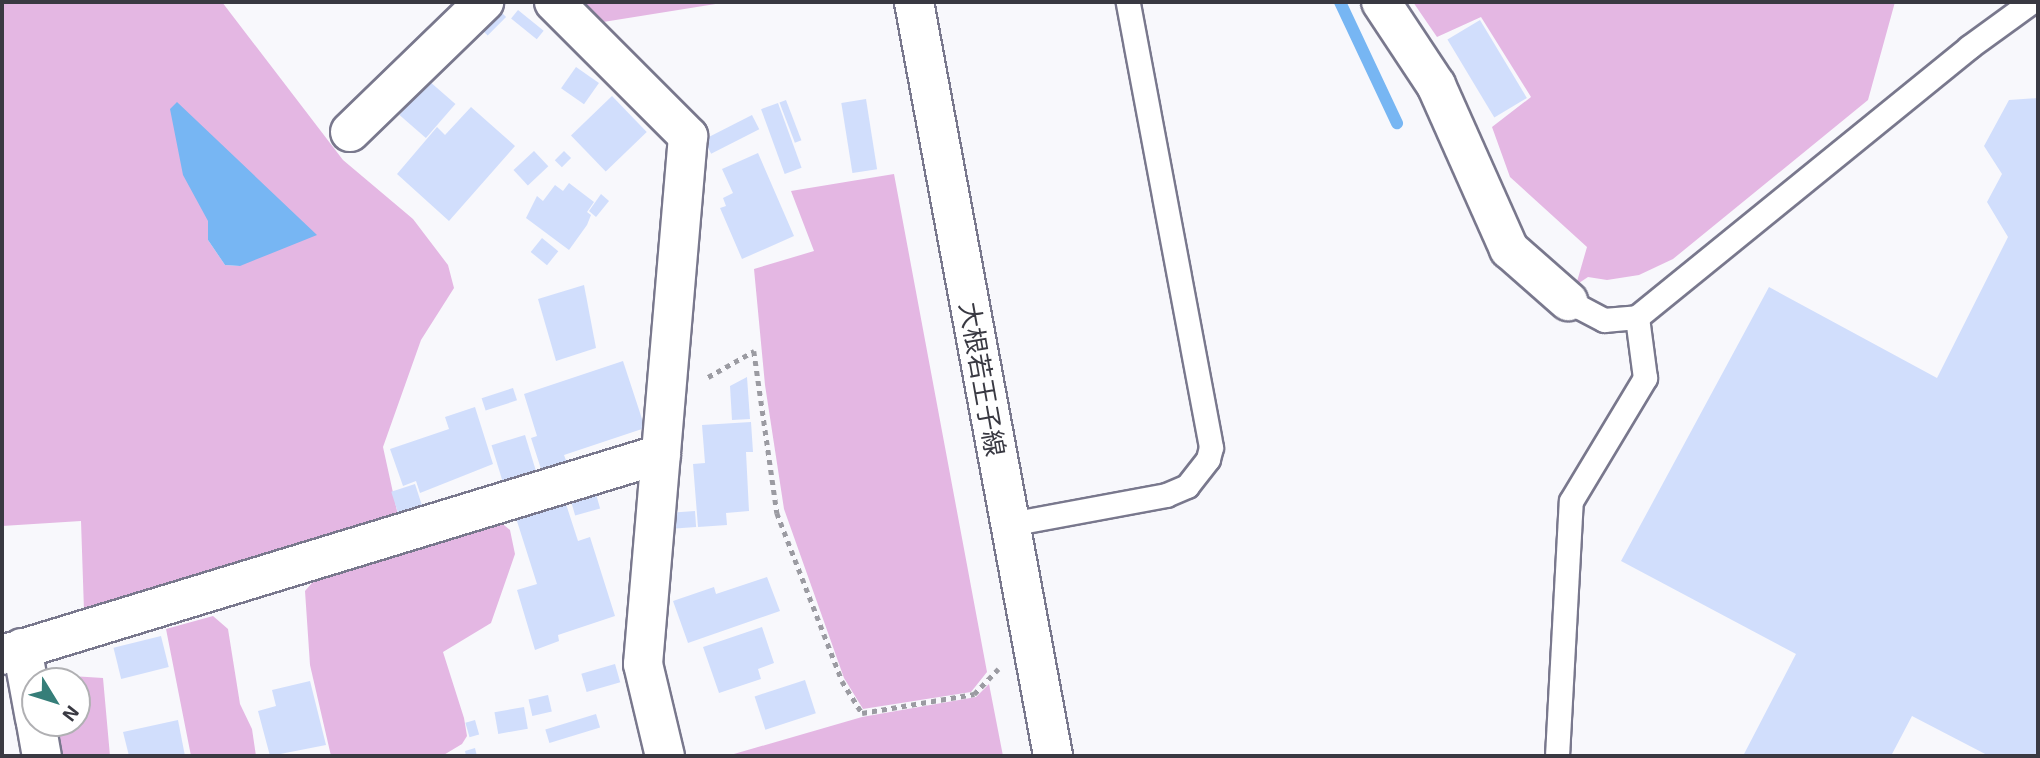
<!DOCTYPE html>
<meta charset="utf-8">
<style>
body{margin:0}
#map{position:relative;width:2040px;height:758px;overflow:hidden;background:#f8f8fc;font-family:"Exo 2","Noto Sans JP",sans-serif}
div>[style]{position:absolute}
.green>*{inset:0;background:#e4b7e3}
.water>*{inset:0;background:#77b6f3}
.stream>*{height:12px;margin:-6px;padding:0 6px;transform-origin:6px;border-radius:6px;background:#77b6f3}
.building>*{inset:0;background:#d1defc;transform-origin:0 0}
.path>*{height:4.5px;margin-top:-2.25px;transform-origin:0;background:repeating-linear-gradient(90deg,#9b9ba2 0 5px,transparent 0 10px)}
.roads{filter:drop-shadow(2px 0 #79788d) drop-shadow(-2px 0 #79788d) drop-shadow(0 2px #79788d) drop-shadow(0 -2px #79788d)}
.service>*{height:23px;margin:-11.5px;padding:0 11.5px;transform-origin:11.5px;border-radius:11.5px;background:#fff}
.minor>*{height:38px;margin:-19px;padding:0 19px;transform-origin:19px;border-radius:19px;background:#fff}
.tertiary>*{height:38px;margin:-19px;padding:0 19px;transform-origin:19px;border-radius:19px;background:#fff}
span{translate:-50% -50%;white-space:nowrap;text-align:center;line-height:1.15;-webkit-text-stroke:5px #fff;paint-order:stroke}
.street-label{font-size:26px;color:#393942}
.frame{position:absolute;inset:0;border:4px solid #393942;pointer-events:none}
.north{position:absolute;left:21px;top:667px;width:70px;height:70px;box-sizing:border-box;background:#fff;border:2px solid #b0b0b3;border-radius:50%;rotate:128deg;font-size:19px;font-weight:700;line-height:28px;text-align:center;color:#393942}
.north::after{content:'';display:block;margin:auto;width:24px;height:32px;background:#367e79;clip-path:polygon(50% 0,100% 100%,50% 72%,0 100%)}
</style>
<div id="map">
<div class="green">
<div style="clip-path:polygon(evenodd,2px 2px,222px 2px,343px 160px,413px 219px,448px 265px,454px 288px,421px 340px,383px 447px,399px 520px,84px 611px,81px 521px,2px 526px,2px 2px,208px 221px,240px 266px,225px 265px,208px 240px,208px 221px)"></div>
<div style="clip-path:polygon(574px 2px,728px 2px,597px 23px)"></div>
<div style="clip-path:polygon(1413px 2px,1895px 2px,1868px 100px,1673px 259px,1639px 275px,1607px 280px,1588px 277px,1576px 285px,1587px 247px,1510px 177px,1492px 127px,1531px 97px,1481px 17px,1437px 37px)"></div>
<div style="clip-path:polygon(894px 174px,987px 672px,971px 692px,863px 709px,844px 678px,784px 509px,765px 385px,754px 269px,814px 251px,791px 191px)"></div>
<div style="clip-path:polygon(499px 521px,510px 530px,515px 554px,491px 623px,443px 652px,464px 718px,467px 736px,462px 744px,442px 756px,331px 756px,310px 665px,305px 591px,317px 577px)"></div>
<div style="clip-path:polygon(213px 616px,228px 629px,240px 704px,252px 729px,256px 756px,191px 756px,166px 629px)"></div>
<div style="clip-path:polygon(40px 674px,103px 678px,110px 756px,55px 756px,49px 723px,77px 723px,77px 681px,41px 681px)"></div>
<div style="clip-path:polygon(989px 684px,1003px 756px,727px 756px,862px 717px,976px 697px)"></div>
</div>
<div class="water">
<div style="clip-path:polygon(177px 102px,317px 235px,240px 266px,225px 265px,208px 240px,208px 221px,183px 175px,170px 109px)"></div>
</div>
<div class="stream">
<div style="left:1340px;top:2px;width:134px;rotate:64.8deg"></div>
</div>
<div class="building">
<div style="left:499px;top:10px;width:10px;height:26px;rotate:45deg"></div>
<div style="left:518px;top:10px;width:33px;height:11px;rotate:39deg"></div>
<div style="left:1480px;top:20px;width:91px;height:38px;rotate:59deg"></div>
<div style="left:576px;top:67px;width:28px;height:26px;rotate:35deg"></div>
<div style="left:429px;top:81px;width:35px;height:45px;rotate:41deg"></div>
<div style="left:612px;top:96px;width:50px;height:57px;rotate:46deg"></div>
<div style="clip-path:polygon(2038px 98px,2038px 756px,1989px 756px,1912px 716px,1891px 756px,1743px 756px,1796px 654px,1621px 561px,1769px 287px,1937px 378px,2008px 237px,1987px 202px,2002px 174px,1984px 146px,2009px 100px)"></div>
<div style="left:866px;top:99px;width:71px;height:25px;rotate:81deg"></div>
<div style="left:786px;top:100px;width:43px;height:7px;rotate:69deg"></div>
<div style="left:778px;top:103px;width:69px;height:18px;rotate:70deg"></div>
<div style="clip-path:polygon(471px 107px,515px 146px,449px 221px,397px 174px,437px 127px,445px 135px)"></div>
<div style="left:752px;top:115px;width:16px;height:54px;rotate:63deg"></div>
<div style="left:534px;top:151px;width:21px;height:28px;rotate:47deg"></div>
<div style="left:564px;top:151px;width:10px;height:13px;rotate:45deg"></div>
<div style="clip-path:polygon(758px 153px,794px 236px,742px 259px,720px 208px,726px 206px,723px 198px,733px 193px,722px 169px)"></div>
<div style="clip-path:polygon(569px 183px,594px 202px,587px 212px,591px 215px,587px 225px,569px 250px,526px 218px,537px 196px,543px 201px,555px 185px,563px 191px)"></div>
<div style="clip-path:polygon(601px 194px,609px 201px,596px 217px,589px 211px)"></div>
<div style="left:542px;top:238px;width:21px;height:18px;rotate:39deg"></div>
<div style="clip-path:polygon(584px 285px,596px 348px,556px 361px,538px 299px)"></div>
<div style="clip-path:polygon(623px 361px,645px 428px,564px 455px,567px 463px,542px 472px,531px 438px,537px 436px,524px 394px)"></div>
<div style="clip-path:polygon(747px 377px,750px 419px,732px 420px,730px 386px)"></div>
<div style="left:513px;top:388px;width:13px;height:33px;rotate:72deg"></div>
<div style="clip-path:polygon(475px 407px,493px 464px,420px 493px,416px 481px,403px 486px,390px 449px,449px 429px,445px 417px)"></div>
<div style="clip-path:polygon(751px 422px,753px 452px,746px 452px,749px 511px,726px 513px,727px 525px,698px 527px,693px 464px,705px 463px,702px 425px)"></div>
<div style="left:525px;top:435px;width:37px;height:35px;rotate:73deg"></div>
<div style="left:415px;top:484px;width:26px;height:25px;rotate:72deg"></div>
<div style="left:596px;top:494px;width:15px;height:26px;rotate:74deg"></div>
<div style="clip-path:polygon(565px 501px,578px 541px,590px 537px,615px 616px,558px 635px,559px 641px,535px 650px,517px 590px,537px 584px,516px 518px)"></div>
<div style="left:695px;top:511px;width:16px;height:21px;rotate:86deg"></div>
<div style="clip-path:polygon(767px 577px,780px 611px,688px 643px,673px 601px,714px 587px,716px 594px)"></div>
<div style="clip-path:polygon(762px 627px,774px 663px,758px 669px,761px 679px,719px 693px,703px 647px)"></div>
<div style="left:161px;top:636px;width:32px;height:49px;rotate:76deg"></div>
<div style="left:615px;top:664px;width:19px;height:35px;rotate:74deg"></div>
<div style="left:805px;top:680px;width:35px;height:53px;rotate:72deg"></div>
<div style="clip-path:polygon(310px 681px,326px 745px,270px 756px,258px 711px,276px 706px,272px 690px)"></div>
<div style="left:548px;top:695px;width:17px;height:20px;rotate:77deg"></div>
<div style="left:524px;top:707px;width:22px;height:30px;rotate:80deg"></div>
<div style="left:596px;top:714px;width:14px;height:53px;rotate:73deg"></div>
<div style="clip-path:polygon(178px 720px,185px 756px,129px 756px,123px 732px)"></div>
<div style="left:475px;top:720px;width:15px;height:10px;rotate:74deg"></div>
<div style="clip-path:polygon(475px 748px,477px 756px,466px 756px,465px 751px)"></div>
</div>
<div class="path">
<div style="left:708px;top:377px;width:53px;rotate:-29.5deg"></div>
<div style="left:754px;top:351px;width:164px;rotate:81.9deg"></div>
<div style="left:777px;top:513px;width:180px;rotate:68.8deg"></div>
<div style="left:842px;top:681px;width:38px;rotate:58deg"></div>
<div style="left:862px;top:713px;width:114px;rotate:-9.6deg"></div>
<div style="left:974px;top:694px;width:35px;rotate:-46deg"></div>
</div>
<div class="roads">
<div class="service">
<div style="left:1568px;top:301px;width:41px;rotate:27.8deg"></div>
<div style="left:1604px;top:320px;width:33px;rotate:-5deg"></div>
<div style="left:1637px;top:317px;width:428px;rotate:-39.1deg"></div>
<div style="left:1969px;top:47px;width:77px;rotate:-36deg"></div>
<div style="left:1010px;top:524px;width:159px;rotate:-10.5deg"></div>
<div style="left:1166px;top:495px;width:23px;rotate:-23deg"></div>
<div style="left:1187px;top:486px;width:34px;rotate:-52deg"></div>
<div style="left:1208px;top:459px;width:12px;rotate:-76deg"></div>
<div style="left:1211px;top:447px;width:453px;rotate:-100.6deg"></div>
<div style="left:1557px;top:756px;width:255px;rotate:-86.9deg"></div>
<div style="left:1571px;top:501px;width:144px;rotate:-59deg"></div>
<div style="left:1645px;top:378px;width:62px;rotate:-97.5deg"></div>
</div>
<div class="minor">
<div style="left:554px;top:2px;width:190px;rotate:45deg"></div>
<div style="left:688px;top:136px;width:530px;rotate:94.87deg"></div>
<div style="left:643px;top:664px;width:95px;rotate:76.6deg"></div>
<div style="left:1381px;top:2px;width:100px;rotate:56.5deg"></div>
<div style="left:1436px;top:85px;width:180px;rotate:66deg"></div>
<div style="left:1509px;top:249px;width:79px;rotate:41.4deg"></div>
<div style="left:350px;top:132px;width:187px;rotate:-44.1deg"></div>
<div style="left:22px;top:648px;width:72px;rotate:79.6deg"></div>
<div style="left:2px;top:655px;width:689px;rotate:-16.96deg"></div>
<div style="left:36px;top:723px;width:34px;rotate:80deg"></div>
</div>
<div class="tertiary">
<div style="left:914px;top:2px;width:767px;rotate:79.55deg"></div>
</div>
</div>
<div class="street-label">
<span style="left:983px;top:379px;rotate:80deg">大根若王子線</span>
</div>
<div class="frame"></div>
<div class="north">N</div>
</div>
